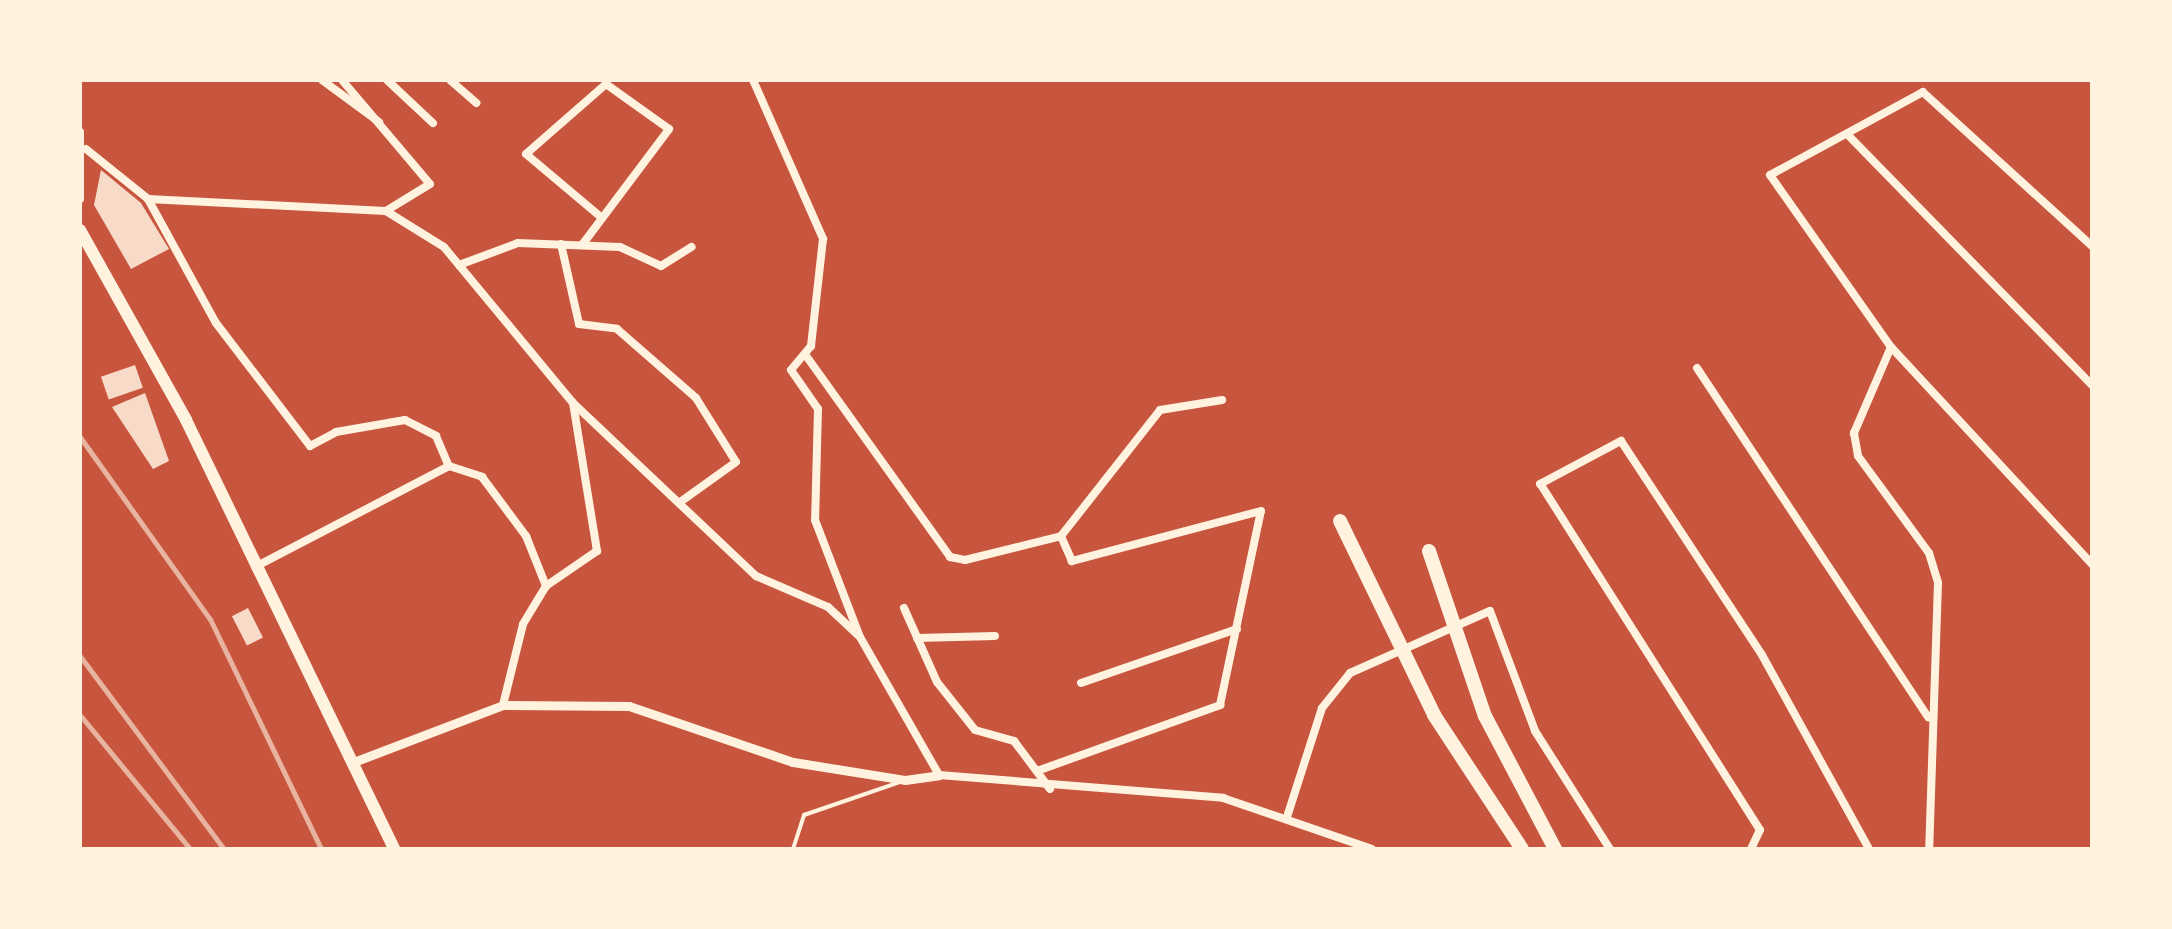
<!DOCTYPE html>
<style>
body{margin:0}
#map{position:relative;width:2172px;height:929px;overflow:hidden;background:#c8553d;font-family:"Fira Sans Condensed",sans-serif}
div>[style]{position:absolute}
.building>*{inset:0;background:#f7dbc8;transform-origin:0 0}
.service>*{height:4px;margin:-2px;padding:0 2px;transform-origin:2px;border-radius:2px;background:#fff3e0}
.minor>*{height:8px;margin:-4px;padding:0 4px;transform-origin:4px;border-radius:4px;background:#fff3e0}
.tertiary>*{height:9px;margin:-4.5px;padding:0 4.5px;transform-origin:4.5px;border-radius:4.5px;background:#fff3e0}
.trunk>*{height:12px;margin:-6px;padding:0 6px;transform-origin:6px;border-radius:6px;background:#fff3e0}
.motorway>*{height:14px;margin:-7px;padding:0 7px;transform-origin:7px;border-radius:7px;background:#fff3e0}
.rail>*{height:5px;margin:-2.5px;padding:0 2.5px;transform-origin:2.5px;border-radius:2.5px;background:#e9b49f}
span{translate:-50% -50%;white-space:nowrap;text-align:center;line-height:1.15;-webkit-text-stroke:8px #fff3e0;paint-order:stroke}
.frame{position:absolute;inset:0;border:82px solid #fff3e0;pointer-events:none}
</style>
<div id="map">
<div class="building">
<div style="clip-path:polygon(101px 170px,141px 203px,169px 249px,131px 269px,94px 205px)"></div>
<div style="left:135px;top:365px;width:24px;height:36px;rotate:71deg"></div>
<div style="clip-path:polygon(145px 393px,169px 461px,153px 469px,112px 407px)"></div>
<div style="left:248px;top:608px;width:33px;height:18px;rotate:63deg"></div>
</div>
<div class="service">
<div style="left:793px;top:849px;width:36px;rotate:-72deg"></div>
<div style="left:804px;top:815px;width:102px;rotate:-19deg"></div>
</div>
<div class="minor">
<div style="left:322px;top:80px;width:71px;rotate:36.4deg"></div>
<div style="left:342px;top:80px;width:136px;rotate:49.8deg"></div>
<div style="left:430px;top:184px;width:52px;rotate:148.5deg"></div>
<div style="left:387px;top:80px;width:63px;rotate:43.1deg"></div>
<div style="left:450px;top:80px;width:35px;rotate:41deg"></div>
<div style="left:753px;top:80px;width:174px;rotate:66.2deg"></div>
<div style="left:823px;top:239px;width:108px;rotate:96.4deg"></div>
<div style="left:811px;top:346px;width:31px;rotate:130deg"></div>
<div style="left:791px;top:370px;width:47px;rotate:55.3deg"></div>
<div style="left:818px;top:409px;width:111px;rotate:91.5deg"></div>
<div style="left:815px;top:520px;width:125px;rotate:69deg"></div>
<div style="left:860px;top:637px;width:159px;rotate:60.2deg"></div>
<div style="left:939px;top:775px;width:285px;rotate:4.6deg"></div>
<div style="left:1223px;top:798px;width:157px;rotate:18.9deg"></div>
<div style="left:80px;top:132px;width:67px;rotate:90deg"></div>
<div style="left:1847px;top:134px;width:351px;rotate:45.7deg"></div>
<div style="left:86px;top:149px;width:80px;rotate:38.9deg"></div>
<div style="left:148px;top:199px;width:238px;rotate:2.9deg"></div>
<div style="left:386px;top:211px;width:68px;rotate:31.8deg"></div>
<div style="left:444px;top:247px;width:202px;rotate:50.4deg"></div>
<div style="left:573px;top:403px;width:252px;rotate:43.4deg"></div>
<div style="left:756px;top:576px;width:78px;rotate:23.3deg"></div>
<div style="left:828px;top:607px;width:41px;rotate:43deg"></div>
<div style="left:148px;top:199px;width:141px;rotate:61.3deg"></div>
<div style="left:216px;top:323px;width:155px;rotate:52.6deg"></div>
<div style="left:310px;top:446px;width:30px;rotate:-28deg"></div>
<div style="left:336px;top:432px;width:70px;rotate:-9.9deg"></div>
<div style="left:405px;top:420px;width:35px;rotate:27deg"></div>
<div style="left:436px;top:436px;width:33px;rotate:67deg"></div>
<div style="left:449px;top:466px;width:35px;rotate:18deg"></div>
<div style="left:482px;top:477px;width:74px;rotate:53.3deg"></div>
<div style="left:526px;top:536px;width:54px;rotate:68.2deg"></div>
<div style="left:561px;top:244px;width:82px;rotate:77.3deg"></div>
<div style="left:579px;top:324px;width:38px;rotate:7deg"></div>
<div style="left:617px;top:329px;width:105px;rotate:41.1deg"></div>
<div style="left:696px;top:398px;width:75px;rotate:58deg"></div>
<div style="left:736px;top:462px;width:70px;rotate:144.3deg"></div>
<div style="left:582px;top:245px;width:145px;rotate:-53.1deg"></div>
<div style="left:669px;top:129px;width:77px;rotate:-144.5deg"></div>
<div style="left:606px;top:84px;width:106px;rotate:138.8deg"></div>
<div style="left:526px;top:154px;width:99px;rotate:40.1deg"></div>
<div style="left:2092px;top:246px;width:229px;rotate:-137.7deg"></div>
<div style="left:1923px;top:92px;width:174px;rotate:151.5deg"></div>
<div style="left:1770px;top:175px;width:210px;rotate:54.9deg"></div>
<div style="left:1891px;top:347px;width:296px;rotate:47.2deg"></div>
<div style="left:459px;top:265px;width:63px;rotate:-20.4deg"></div>
<div style="left:518px;top:243px;width:102px;rotate:2.2deg"></div>
<div style="left:620px;top:247px;width:45px;rotate:24.9deg"></div>
<div style="left:661px;top:266px;width:36px;rotate:-32deg"></div>
<div style="left:1891px;top:347px;width:94px;rotate:113.3deg"></div>
<div style="left:1854px;top:433px;width:23px;rotate:80deg"></div>
<div style="left:1858px;top:456px;width:120px;rotate:53.8deg"></div>
<div style="left:1929px;top:553px;width:31px;rotate:73deg"></div>
<div style="left:1938px;top:583px;width:266px;rotate:91.9deg"></div>
<div style="left:807px;top:357px;width:246px;rotate:54.4deg"></div>
<div style="left:950px;top:557px;width:15px;rotate:11deg"></div>
<div style="left:965px;top:560px;width:99px;rotate:-14deg"></div>
<div style="left:1061px;top:536px;width:160px;rotate:-51.8deg"></div>
<div style="left:1160px;top:410px;width:63px;rotate:-9.2deg"></div>
<div style="left:1697px;top:368px;width:419px;rotate:56.5deg"></div>
<div style="left:255px;top:567px;width:219px;rotate:-27.5deg"></div>
<div style="left:904px;top:608px;width:81px;rotate:66deg"></div>
<div style="left:937px;top:682px;width:61px;rotate:51.6deg"></div>
<div style="left:975px;top:730px;width:41px;rotate:15.8deg"></div>
<div style="left:1014px;top:741px;width:60px;rotate:53.1deg"></div>
<div style="left:917px;top:638px;width:78px;rotate:-1.5deg"></div>
<div style="left:1081px;top:683px;width:165px;rotate:-19.1deg"></div>
<div style="left:503px;top:705px;width:83px;rotate:-76.1deg"></div>
<div style="left:523px;top:624px;width:44px;rotate:-58.8deg"></div>
<div style="left:546px;top:586px;width:62px;rotate:-34.5deg"></div>
<div style="left:597px;top:551px;width:150px;rotate:-99.2deg"></div>
<div style="left:1037px;top:771px;width:195px;rotate:-19.8deg"></div>
<div style="left:1220px;top:705px;width:198px;rotate:-78.1deg"></div>
<div style="left:1261px;top:511px;width:196px;rotate:165.2deg"></div>
<div style="left:1072px;top:561px;width:27px;rotate:-114deg"></div>
<div style="left:1287px;top:817px;width:114px;rotate:-72.2deg"></div>
<div style="left:1322px;top:708px;width:45px;rotate:-51.3deg"></div>
<div style="left:1350px;top:673px;width:153px;rotate:-23.9deg"></div>
<div style="left:1490px;top:611px;width:128px;rotate:69.4deg"></div>
<div style="left:1535px;top:731px;width:140px;rotate:57.6deg"></div>
<div style="left:1751px;top:849px;width:21px;rotate:-65deg"></div>
<div style="left:1760px;top:830px;width:410px;rotate:-122.4deg"></div>
<div style="left:1540px;top:484px;width:92px;rotate:-28deg"></div>
<div style="left:1621px;top:441px;width:256px;rotate:56.6deg"></div>
<div style="left:1762px;top:655px;width:222px;rotate:61.1deg"></div>
</div>
<div class="tertiary">
<div style="left:351px;top:763px;width:163px;rotate:-20.9deg"></div>
<div style="left:503px;top:705px;width:126px;rotate:0.5deg"></div>
<div style="left:629px;top:706px;width:173px;rotate:18.9deg"></div>
<div style="left:793px;top:762px;width:113px;rotate:9.1deg"></div>
<div style="left:905px;top:780px;width:34px;rotate:-8deg"></div>
</div>
<div class="trunk">
<div style="left:80px;top:230px;width:218px;rotate:60.8deg"></div>
<div style="left:186px;top:420px;width:477px;rotate:64.1deg"></div>
</div>
<div class="motorway">
<div style="left:1340px;top:521px;width:216px;rotate:64.1deg"></div>
<div style="left:1434px;top:715px;width:160px;rotate:56.7deg"></div>
<div style="left:1429px;top:551px;width:174px;rotate:71.3deg"></div>
<div style="left:1485px;top:716px;width:150px;rotate:62.2deg"></div>
</div>
<div class="rail">
<div style="left:80px;top:437px;width:224px;rotate:54.5deg"></div>
<div style="left:210px;top:619px;width:255px;rotate:64.2deg"></div>
<div style="left:80px;top:656px;width:241px;rotate:53.3deg"></div>
<div style="left:80px;top:715px;width:173px;rotate:50.6deg"></div>
</div>
<div class="frame"></div>
</div>
